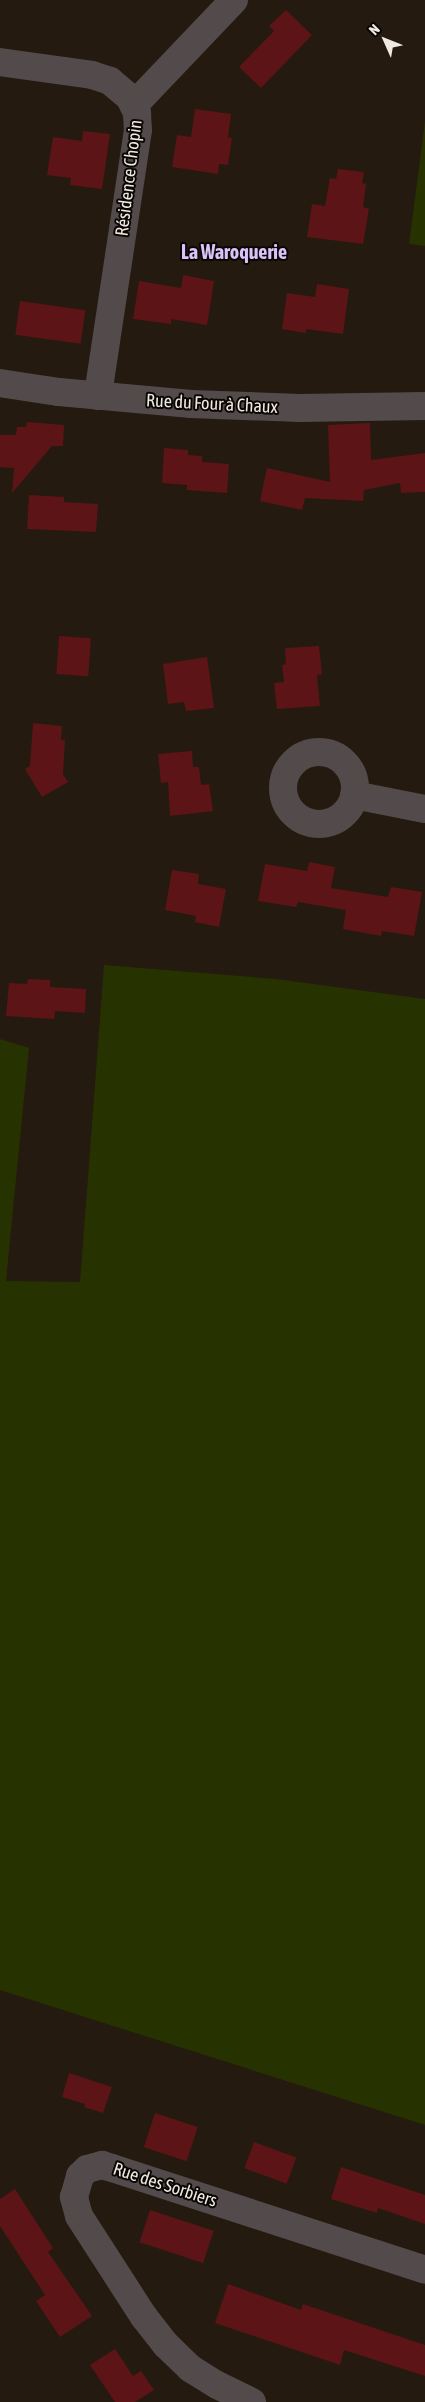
<!DOCTYPE html>
<meta charset="utf-8">
<style>
body{margin:0}
#map{position:relative;width:425px;height:2402px;overflow:hidden;background:#241a0f;font-family:"Asap Condensed",sans-serif}
div>[style]{position:absolute}
.green>*{inset:0;background:#263200}
.building>*{inset:0;background:#5d1416;transform-origin:0 0}
.minor>*{height:28px;margin:-14px;padding:0 14px;transform-origin:14px;border-radius:14px;background:#534b4b}
.minor>.ring{margin:-14px;padding:0;box-sizing:content-box;background:none;border:28px solid #534b4b;border-radius:50%}
span{translate:-50% -50%;white-space:nowrap;text-align:center;line-height:1.15;-webkit-text-stroke:4px #0a0603;paint-order:stroke}
.street-label{font-size:18px;color:#efe9e1}
.quarter-label{font-size:20px;color:#dbc3fa;font-weight:700}
.north{position:absolute;left:360px;top:15px;width:50px;height:50px;-webkit-text-stroke:4px #0a0603;paint-order:stroke;rotate:314deg;font-size:14px;font-weight:700;line-height:20px;text-align:center;color:#efe9e1}
.north::after{content:'';display:block;margin:auto;width:18px;height:22px;background:#efe9e1;clip-path:polygon(50% 0,100% 100%,50% 72%,0 100%)}
</style>
<div id="map">
<div class="green">
<div style="clip-path:polygon(425px 121px,425px 246px,409px 244px)"></div>
<div style="clip-path:polygon(104px 965px,276px 979px,425px 999px,425px 2125px,0 1990px,0 1039px,29px 1048px,6px 1281px,80px 1282px)"></div>
</div>
<div class="building">
<div style="clip-path:polygon(286px 10px,312px 35px,261px 88px,239px 67px,274px 31px,269px 26px)"></div>
<div style="clip-path:polygon(195px 109px,231px 114px,228px 137px,232px 138px,228px 165px,219px 164px,218px 174px,172px 167px,177px 135px,191px 137px)"></div>
<div style="clip-path:polygon(83px 131px,110px 134px,102px 189px,70px 185px,71px 178px,47px 175px,53px 137px,82px 141px)"></div>
<div style="clip-path:polygon(338px 169px,364px 172px,362px 183px,366px 184px,363px 207px,369px 209px,363px 244px,307px 237px,312px 204px,325px 206px,330px 178px,336px 179px)"></div>
<div style="clip-path:polygon(183px 275px,214px 281px,207px 325px,171px 319px,171px 324px,133px 319px,139px 281px,181px 288px)"></div>
<div style="clip-path:polygon(317px 284px,349px 289px,343px 334px,306px 329px,306px 333px,282px 329px,287px 293px,315px 297px)"></div>
<div style="left:20px;top:301px;width:66px;height:34px;rotate:8deg"></div>
<div style="clip-path:polygon(27px 422px,64px 425px,63px 446px,52px 446px,12px 493px,14px 468px,0 467px,0 435px,16px 435px,17px 427px,26px 427px)"></div>
<div style="clip-path:polygon(370px 423px,371px 460px,425px 453px,425px 492px,401px 493px,400px 483px,364px 490px,363px 501px,305px 498px,302px 510px,260px 501px,267px 468px,330px 482px,328px 425px)"></div>
<div style="clip-path:polygon(164px 448px,188px 450px,188px 455px,202px 456px,202px 462px,229px 464px,227px 493px,187px 490px,187px 485px,162px 483px)"></div>
<div style="clip-path:polygon(29px 495px,64px 497px,64px 502px,98px 504px,96px 532px,27px 529px)"></div>
<div style="left:59px;top:636px;width:32px;height:38px;rotate:4deg"></div>
<div style="clip-path:polygon(319px 646px,322px 674px,317px 675px,320px 706px,277px 709px,274px 683px,284px 682px,282px 665px,286px 664px,285px 648px)"></div>
<div style="clip-path:polygon(207px 657px,214px 708px,186px 711px,184px 702px,168px 704px,163px 664px)"></div>
<div style="clip-path:polygon(33px 723px,62px 726px,61px 740px,65px 740px,63px 774px,68px 782px,42px 797px,25px 769px,30px 766px)"></div>
<div style="clip-path:polygon(192px 751px,193px 767px,199px 767px,201px 785px,209px 784px,213px 811px,170px 816px,168px 782px,161px 783px,158px 754px)"></div>
<div style="clip-path:polygon(309px 862px,335px 867px,331px 888px,388px 897px,391px 887px,422px 892px,414px 936px,382px 931px,381px 936px,343px 929px,346px 910px,298px 902px,296px 907px,258px 901px,265px 864px,307px 871px)"></div>
<div style="clip-path:polygon(172px 870px,199px 874px,198px 884px,226px 889px,219px 927px,195px 922px,196px 916px,165px 910px)"></div>
<div style="clip-path:polygon(28px 979px,50px 980px,50px 987px,86px 989px,85px 1013px,55px 1011px,54px 1019px,6px 1016px,9px 983px,27px 984px)"></div>
<div style="clip-path:polygon(69px 2073px,112px 2087px,103px 2113px,84px 2107px,85px 2104px,62px 2097px)"></div>
<div style="left:155px;top:2113px;width:45px;height:36px;rotate:18deg"></div>
<div style="left:254px;top:2142px;width:45px;height:28px;rotate:20deg"></div>
<div style="clip-path:polygon(341px 2167px,425px 2195px,425px 2224px,378px 2208px,377px 2213px,331px 2199px)"></div>
<div style="clip-path:polygon(15px 2189px,53px 2248px,48px 2252px,92px 2316px,60px 2337px,36px 2301px,45px 2295px,0 2226px,0 2199px)"></div>
<div style="left:150px;top:2210px;width:67px;height:34px;rotate:18deg"></div>
<div style="clip-path:polygon(228px 2284px,301px 2310px,303px 2304px,425px 2345px,425px 2376px,344px 2350px,340px 2365px,215px 2323px)"></div>
<div style="clip-path:polygon(115px 2349px,133px 2376px,141px 2371px,154px 2390px,135px 2402px,115px 2402px,90px 2365px)"></div>
</div>
<div class="minor">
<div style="left:0;top:62px;width:93px;rotate:8deg"></div>
<div style="left:92px;top:75px;width:19px;rotate:18deg"></div>
<div style="left:110px;top:81px;width:26px;rotate:40deg"></div>
<div style="left:130px;top:98px;width:17px;rotate:65deg"></div>
<div style="left:137px;top:113px;width:17px;rotate:87deg"></div>
<div style="left:138px;top:130px;width:269px;rotate:98.6deg"></div>
<div style="left:134px;top:105px;width:145px;rotate:-46.4deg"></div>
<div style="left:0;top:383px;width:60px;rotate:8.7deg"></div>
<div style="left:59px;top:392px;width:133px;rotate:5.2deg"></div>
<div style="left:191px;top:404px;width:109px;rotate:2.1deg"></div>
<div style="left:300px;top:408px;width:125px;rotate:-0.9deg"></div>
<div class="ring" style="left:283px;top:752px;width:44px;height:44px"></div>
<div style="left:354px;top:795px;width:72px;rotate:11.2deg"></div>
<div style="left:252px;top:2402px;width:39px;rotate:-154deg"></div>
<div style="left:217px;top:2385px;width:32px;rotate:-148deg"></div>
<div style="left:190px;top:2368px;width:33px;rotate:-136deg"></div>
<div style="left:166px;top:2345px;width:36px;rotate:-128deg"></div>
<div style="left:144px;top:2317px;width:120px;rotate:-122.8deg"></div>
<div style="left:79px;top:2216px;width:20px;rotate:-105deg"></div>
<div style="left:74px;top:2197px;width:22px;rotate:-74deg"></div>
<div style="left:80px;top:2176px;width:10px;rotate:-45deg"></div>
<div style="left:87px;top:2169px;width:16px;rotate:-15deg"></div>
<div style="left:102px;top:2165px;width:10px;rotate:17deg"></div>
<div style="left:112px;top:2168px;width:329px;rotate:18deg"></div>
</div>
<div class="street-label">
<span style="left:129px;top:178px;rotate:-83deg">Résidence Chopin</span>
<span style="left:212px;top:404px;rotate:3deg">Rue du Four à Chaux</span>
<span style="left:165px;top:2185px;rotate:18deg">Rue des Sorbiers</span>
</div>
<div class="quarter-label">
<span style="left:234px;top:251px">La Waroquerie</span>
</div>
<div class="north">N</div>
</div>
